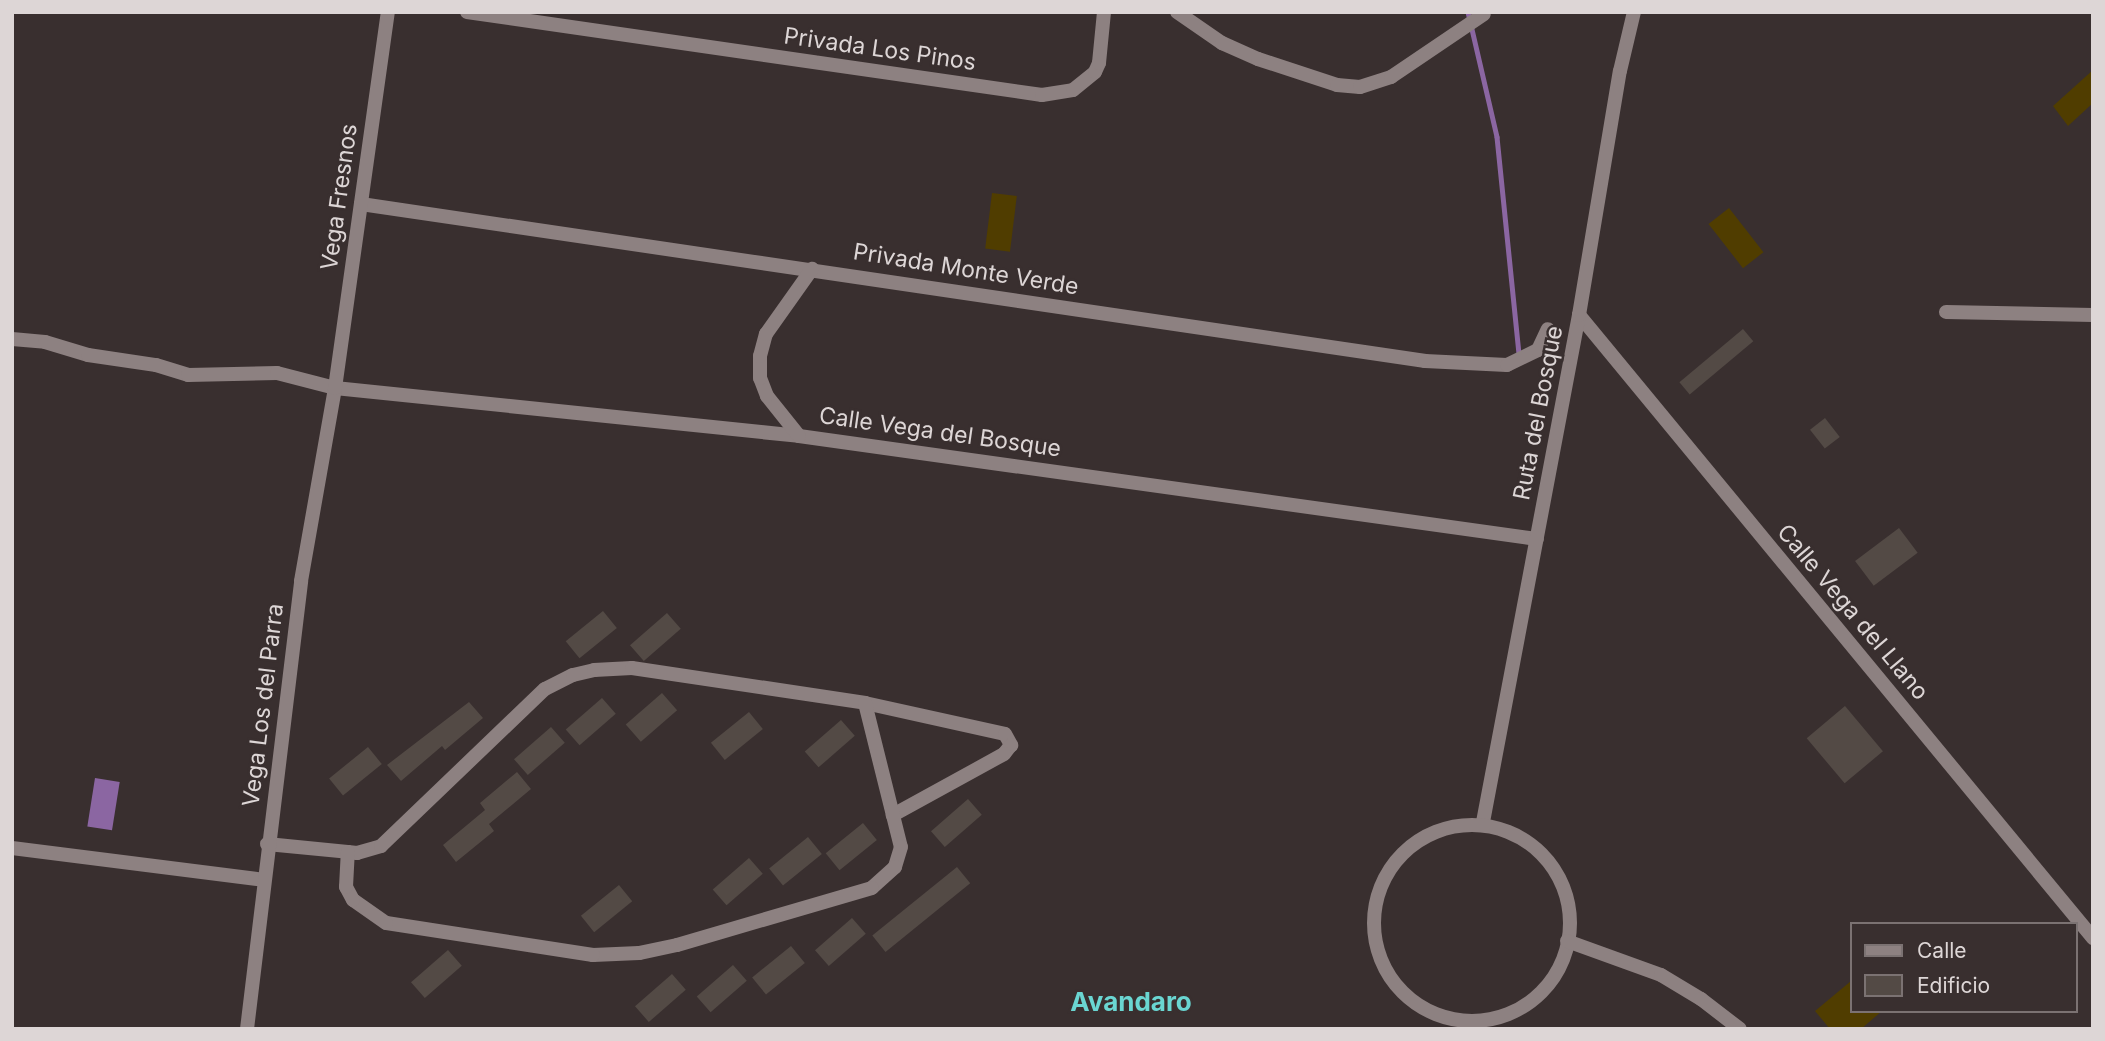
<!DOCTYPE html>
<style>
body{margin:0}
#map{position:relative;width:2105px;height:1041px;overflow:hidden;background:#392f2f;font-family:Inter,sans-serif}
div>[style]{position:absolute}
.green>*{inset:0;background:#503d00;transform-origin:0 0}
.water>*{inset:0;background:#8b66a2;transform-origin:0 0}
.stream>*{height:4.5px;margin:-2.25px;padding:0 2.25px;transform-origin:2.25px;border-radius:2.25px;background:#8b66a2}
.building>*{inset:0;background:#534a45;transform-origin:0 0}
.minor>*{height:14px;margin:-7px;padding:0 7px;transform-origin:7px;border-radius:7px;background:#8d8181}
.minor>.ring{margin:-7px;padding:0;box-sizing:content-box;background:none;border:14px solid #8d8181;border-radius:50%}
span{translate:-50% -50%;white-space:nowrap;text-align:center;line-height:1.15;-webkit-text-stroke:5px #392f2f;paint-order:stroke}
.street-label{font-size:23px;color:#ddd6d6}
.quarter-label{font-size:26px;color:#6ad6d2;font-weight:700}
.frame{position:absolute;inset:0;border:14px solid #ddd6d6;pointer-events:none}
.legend{position:absolute;left:1850px;top:922px;width:228px;height:91px;box-sizing:border-box;background:#392f2f;border:2px solid #7b7272;margin:0;padding:9px 12px;list-style:none;font-size:21px;color:#ddd6d6}
.legend li{display:flex;align-items:center;gap:14px;height:35px}
.legend b{width:35px;border:2px solid #7b7272}
</style>
<div id="map">
<div class="green">
<div style="clip-path:polygon(2093px 70px,2093px 103px,2068px 126px,2053px 106px)"></div>
<div style="left:992px;top:193px;width:25px;height:56px;rotate:7deg"></div>
<div style="left:1729px;top:208px;width:56px;height:26px;rotate:52deg"></div>
<div style="clip-path:polygon(1851px 981px,1851px 1011px,1882px 1011px,1861px 1029px,1830px 1029px,1815px 1011px)"></div>
</div>
<div class="water">
<div style="left:95px;top:778px;width:25px;height:49px;rotate:9deg"></div>
</div>
<div class="stream">
<div style="left:1468px;top:12px;width:128px;rotate:76.9deg"></div>
<div style="left:1497px;top:137px;width:218px;rotate:84.2deg"></div>
</div>
<div class="building">
<div style="left:1743px;top:329px;width:16px;height:83px;rotate:50deg"></div>
<div style="left:1825px;top:418px;width:24px;height:19px;rotate:52deg"></div>
<div style="left:1899px;top:528px;width:31px;height:55px;rotate:53deg"></div>
<div style="left:603px;top:611px;width:22px;height:48px;rotate:51deg"></div>
<div style="left:667px;top:613px;width:21px;height:49px;rotate:49deg"></div>
<div style="left:662px;top:693px;width:23px;height:48px;rotate:49deg"></div>
<div style="left:602px;top:698px;width:21px;height:48px;rotate:49deg"></div>
<div style="clip-path:polygon(469px 702px,483px 718px,445px 750px,442px 746px,401px 781px,387px 765px)"></div>
<div style="left:1845px;top:706px;width:59px;height:50px;rotate:50deg"></div>
<div style="left:749px;top:712px;width:22px;height:49px;rotate:51deg"></div>
<div style="left:841px;top:720px;width:21px;height:48px;rotate:49deg"></div>
<div style="left:551px;top:727px;width:21px;height:49px;rotate:49deg"></div>
<div style="left:368px;top:747px;width:22px;height:50px;rotate:51deg"></div>
<div style="clip-path:polygon(517px 772px,531px 789px,489px 824px,494px 831px,456px 862px,443px 845px,485px 810px,480px 803px)"></div>
<div style="left:968px;top:799px;width:21px;height:49px;rotate:49deg"></div>
<div style="left:863px;top:823px;width:22px;height:48px;rotate:51deg"></div>
<div style="left:808px;top:837px;width:22px;height:50px;rotate:51deg"></div>
<div style="left:749px;top:858px;width:21px;height:48px;rotate:49deg"></div>
<div style="left:957px;top:867px;width:21px;height:109px;rotate:51deg"></div>
<div style="left:619px;top:885px;width:21px;height:49px;rotate:51deg"></div>
<div style="left:852px;top:918px;width:21px;height:49px;rotate:49deg"></div>
<div style="left:791px;top:946px;width:22px;height:50px;rotate:51deg"></div>
<div style="left:448px;top:950px;width:21px;height:49px;rotate:49deg"></div>
<div style="left:733px;top:965px;width:21px;height:48px;rotate:49deg"></div>
<div style="left:672px;top:974px;width:21px;height:49px;rotate:49deg"></div>
</div>
<div class="minor">
<div style="left:467px;top:12px;width:581px;rotate:8.21deg"></div>
<div style="left:1042px;top:95px;width:31px;rotate:-9deg"></div>
<div style="left:1073px;top:90px;width:28px;rotate:-39deg"></div>
<div style="left:1095px;top:72px;width:10px;rotate:-66deg"></div>
<div style="left:1099px;top:63px;width:51px;rotate:-84.4deg"></div>
<div style="left:1177px;top:12px;width:55px;rotate:34.6deg"></div>
<div style="left:1222px;top:43px;width:39px;rotate:24deg"></div>
<div style="left:1258px;top:59px;width:83px;rotate:18.2deg"></div>
<div style="left:1337px;top:85px;width:23px;rotate:5deg"></div>
<div style="left:1360px;top:87px;width:33px;rotate:-18deg"></div>
<div style="left:1391px;top:77px;width:112px;rotate:-34.1deg"></div>
<div style="left:361px;top:204px;width:1076px;rotate:8.39deg"></div>
<div style="left:1425px;top:361px;width:82px;rotate:2.8deg"></div>
<div style="left:1507px;top:365px;width:34px;rotate:-26deg"></div>
<div style="left:1538px;top:350px;width:23px;rotate:-65deg"></div>
<div style="left:1946px;top:312px;width:147px;rotate:1.2deg"></div>
<div style="left:1579px;top:315px;width:808px;rotate:50.48deg"></div>
<div style="left:12px;top:339px;width:33px;rotate:5deg"></div>
<div style="left:45px;top:342px;width:45px;rotate:16.8deg"></div>
<div style="left:88px;top:355px;width:69px;rotate:8.4deg"></div>
<div style="left:156px;top:365px;width:34px;rotate:17deg"></div>
<div style="left:188px;top:375px;width:89px;rotate:-1.3deg"></div>
<div style="left:277px;top:373px;width:60px;rotate:14.5deg"></div>
<div style="left:335px;top:388px;width:466px;rotate:5.9deg"></div>
<div style="left:799px;top:436px;width:745px;rotate:7.95deg"></div>
<div style="left:799px;top:436px;width:51px;rotate:-128.7deg"></div>
<div style="left:767px;top:396px;width:19px;rotate:-111deg"></div>
<div style="left:760px;top:378px;width:22px;rotate:-90deg"></div>
<div style="left:760px;top:356px;width:23px;rotate:-75deg"></div>
<div style="left:766px;top:334px;width:80px;rotate:-54.7deg"></div>
<div style="left:865px;top:703px;width:143px;rotate:12.5deg"></div>
<div style="left:1005px;top:734px;width:13px;rotate:61deg"></div>
<div style="left:1011px;top:745px;width:11px;rotate:128deg"></div>
<div style="left:1004px;top:754px;width:127px;rotate:151.2deg"></div>
<div style="left:1483px;top:822px;width:516px;rotate:-79.28deg"></div>
<div style="left:1579px;top:315px;width:247px;rotate:-80.5deg"></div>
<div style="left:1620px;top:71px;width:61px;rotate:-76.7deg"></div>
<div class="ring" style="left:1374px;top:825px;width:182px;height:182px"></div>
<div style="left:267px;top:844px;width:81px;rotate:5.6deg"></div>
<div style="left:348px;top:852px;width:9px;rotate:6deg"></div>
<div style="left:357px;top:853px;width:25px;rotate:-16deg"></div>
<div style="left:381px;top:846px;width:227px;rotate:-43.8deg"></div>
<div style="left:545px;top:689px;width:31px;rotate:-27deg"></div>
<div style="left:573px;top:675px;width:22px;rotate:-13deg"></div>
<div style="left:594px;top:670px;width:38px;rotate:-3deg"></div>
<div style="left:632px;top:668px;width:236px;rotate:8.5deg"></div>
<div style="left:865px;top:703px;width:148px;rotate:76deg"></div>
<div style="left:901px;top:847px;width:21px;rotate:107deg"></div>
<div style="left:895px;top:867px;width:31px;rotate:138deg"></div>
<div style="left:872px;top:888px;width:203px;rotate:163.7deg"></div>
<div style="left:677px;top:945px;width:39px;rotate:168deg"></div>
<div style="left:639px;top:953px;width:46px;rotate:177.5deg"></div>
<div style="left:593px;top:955px;width:209px;rotate:-171.2deg"></div>
<div style="left:386px;top:923px;width:40px;rotate:-145.1deg"></div>
<div style="left:353px;top:900px;width:15px;rotate:-118deg"></div>
<div style="left:346px;top:887px;width:35px;rotate:-87deg"></div>
<div style="left:12px;top:848px;width:254px;rotate:7.2deg"></div>
<div style="left:1567px;top:941px;width:100px;rotate:19.9deg"></div>
<div style="left:1661px;top:975px;width:47px;rotate:31deg"></div>
<div style="left:1701px;top:999px;width:49px;rotate:37.6deg"></div>
<div style="left:247px;top:1029px;width:451px;rotate:-83.1deg"></div>
<div style="left:301px;top:581px;width:196px;rotate:-80deg"></div>
<div style="left:335px;top:388px;width:380px;rotate:-82deg"></div>
</div>
<div class="street-label">
<span style="left:880px;top:49px;rotate:8deg">Privada Los Pinos</span>
<span style="left:339px;top:197px;rotate:-82deg">Vega Fresnos</span>
<span style="left:966px;top:269px;rotate:9deg">Privada Monte Verde</span>
<span style="left:1538px;top:413px;rotate:-79deg">Ruta del Bosque</span>
<span style="left:940px;top:432px;rotate:8deg">Calle Vega del Bosque</span>
<span style="left:1853px;top:612px;rotate:50deg">Calle Vega del Llano</span>
<span style="left:263px;top:705px;rotate:-83deg">Vega Los del Parra</span>
</div>
<div class="quarter-label">
<span style="left:1131px;top:1002px">Avandaro</span>
</div>
<div class="frame"></div>
<ul class="legend">
<li><b style="height:9px;background:#8d8181"></b>Calle</li>
<li><b style="height:19px;background:#534a45"></b>Edificio</li>
</ul>
</div>
